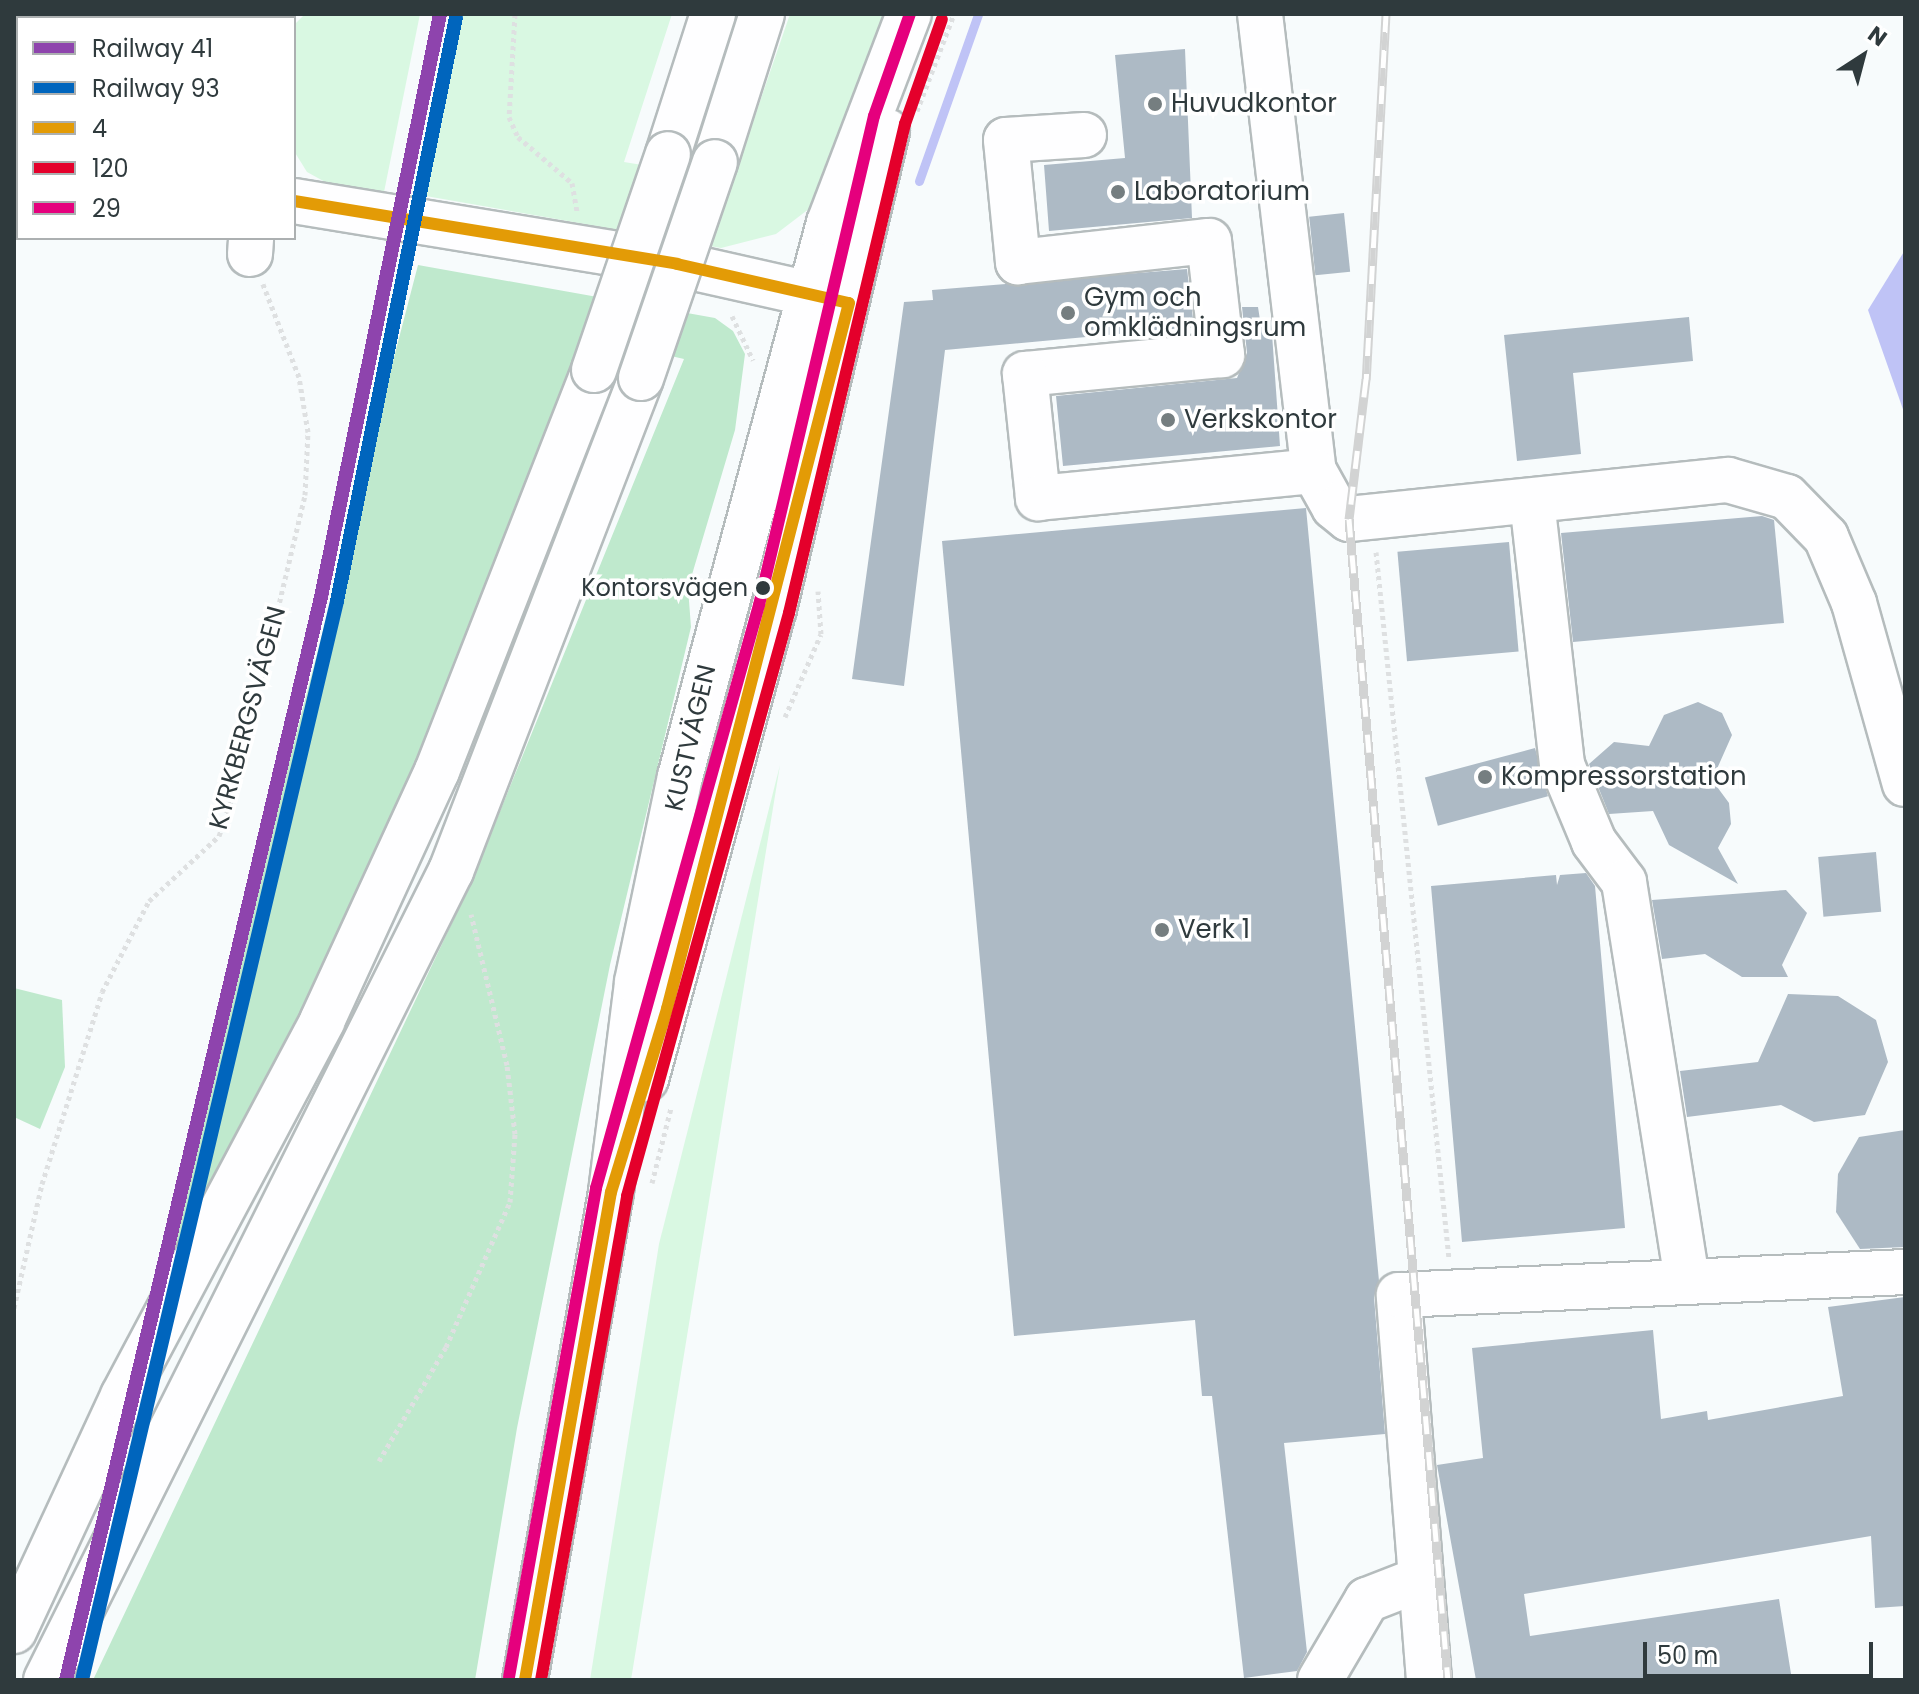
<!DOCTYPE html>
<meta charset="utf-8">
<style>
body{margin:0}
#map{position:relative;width:1919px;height:1694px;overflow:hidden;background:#f7fbfc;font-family:Poppins,sans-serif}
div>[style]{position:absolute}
.green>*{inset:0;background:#d9f8e2}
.forest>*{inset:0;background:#bfe9cd}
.water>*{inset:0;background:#bfc3f6}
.stream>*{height:9px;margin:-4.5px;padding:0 4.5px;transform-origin:4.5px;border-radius:4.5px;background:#bfc3f6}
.building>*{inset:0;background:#adbac5;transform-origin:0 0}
.path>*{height:5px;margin-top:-2.5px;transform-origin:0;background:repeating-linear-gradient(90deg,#dee0e1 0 4px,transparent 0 8px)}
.roads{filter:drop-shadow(2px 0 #b5bcbd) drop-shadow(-2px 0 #b5bcbd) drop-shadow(0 2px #b5bcbd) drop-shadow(0 -2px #b5bcbd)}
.minor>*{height:44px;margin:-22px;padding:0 22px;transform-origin:22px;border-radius:22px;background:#fefeff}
.major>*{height:44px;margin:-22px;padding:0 22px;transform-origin:22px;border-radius:22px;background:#fefeff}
.highway>*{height:44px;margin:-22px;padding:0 22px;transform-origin:22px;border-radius:22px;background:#fefeff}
.rail>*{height:9px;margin-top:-4.5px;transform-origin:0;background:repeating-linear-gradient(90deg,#fff 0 18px,#d2d3d3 0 36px);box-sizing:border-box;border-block:2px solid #d2d3d3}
.bridges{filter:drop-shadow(2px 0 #b5bcbd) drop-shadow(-2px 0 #b5bcbd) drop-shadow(0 2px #b5bcbd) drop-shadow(0 -2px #b5bcbd)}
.highway-bridge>*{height:44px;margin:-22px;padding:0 22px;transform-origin:22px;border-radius:22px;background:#fefeff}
.bus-1>*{height:12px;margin:-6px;padding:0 6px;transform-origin:6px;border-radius:6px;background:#e39b06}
.bus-2>*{height:12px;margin:-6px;padding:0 6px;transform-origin:6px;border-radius:6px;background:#e4002b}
.bus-3>*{height:12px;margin:-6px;padding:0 6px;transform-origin:6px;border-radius:6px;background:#e5007d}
.rail-1>*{height:14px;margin:-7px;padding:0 7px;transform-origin:7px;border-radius:7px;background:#8e44ad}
.rail-2>*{height:14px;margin:-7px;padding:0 7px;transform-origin:7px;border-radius:7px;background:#0065bd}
.dots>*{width:22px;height:22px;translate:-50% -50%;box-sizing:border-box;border:4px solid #fff;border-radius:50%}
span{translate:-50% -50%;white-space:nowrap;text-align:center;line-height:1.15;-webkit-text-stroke:7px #fff;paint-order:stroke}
.bus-label{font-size:24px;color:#2f3a3d}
.right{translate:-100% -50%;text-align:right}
.poi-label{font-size:26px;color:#2f3a3d}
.left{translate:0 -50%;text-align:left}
.street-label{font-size:26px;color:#2f3a3d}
.frame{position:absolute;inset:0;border:16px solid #2f3a3d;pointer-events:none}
.legend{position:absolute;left:16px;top:16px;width:280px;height:224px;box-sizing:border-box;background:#fff;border:2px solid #acb0b1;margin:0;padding:10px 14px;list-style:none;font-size:24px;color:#2f3a3d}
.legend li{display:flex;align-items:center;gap:16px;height:40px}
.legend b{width:40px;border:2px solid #acb0b1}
.north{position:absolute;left:1823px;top:16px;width:80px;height:80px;-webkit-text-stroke:6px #fff;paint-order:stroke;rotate:36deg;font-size:22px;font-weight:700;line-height:32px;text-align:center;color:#2f3a3d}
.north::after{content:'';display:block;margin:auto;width:28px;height:36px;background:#2f3a3d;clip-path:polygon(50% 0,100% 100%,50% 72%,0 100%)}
.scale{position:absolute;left:1643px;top:1642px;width:230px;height:36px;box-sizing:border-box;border:4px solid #2f3a3d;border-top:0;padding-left:10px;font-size:24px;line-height:28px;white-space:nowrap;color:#2f3a3d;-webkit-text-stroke:6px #fff;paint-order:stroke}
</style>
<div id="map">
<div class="green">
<div style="clip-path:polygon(305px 14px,420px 14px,384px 192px,327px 183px,307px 172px,294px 151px,294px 25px)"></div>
<div style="clip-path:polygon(456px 14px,672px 14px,624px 162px,733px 180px,790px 14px,896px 14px,818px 202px,776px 234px,721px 248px,420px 195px)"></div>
<div style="clip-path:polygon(780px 765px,631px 1680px,590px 1680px,659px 1244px)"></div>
</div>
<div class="forest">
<div style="clip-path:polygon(418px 265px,715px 318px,733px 331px,745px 354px,735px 430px,688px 588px,691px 627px,610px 965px,517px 1428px,475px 1680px,93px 1680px,470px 885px,684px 359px,593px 338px,418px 775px,308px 1015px,141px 1332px)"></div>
<div style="clip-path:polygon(14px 988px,62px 1000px,65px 1067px,40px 1129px,14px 1117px)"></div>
</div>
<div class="water">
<div style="clip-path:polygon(1905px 250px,1905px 415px,1868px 310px)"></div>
</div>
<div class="stream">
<div style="left:919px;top:181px;width:177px;rotate:-70.5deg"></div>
</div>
<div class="building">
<div style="clip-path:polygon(1185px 49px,1192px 218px,1049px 231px,1044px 165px,1125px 158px,1115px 55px)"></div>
<div style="left:1344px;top:213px;width:59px;height:35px;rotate:84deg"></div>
<div style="clip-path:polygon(1187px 269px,1194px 327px,945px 350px,904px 686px,852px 679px,904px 302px,933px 300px,932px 290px)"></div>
<div style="clip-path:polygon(1242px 307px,1258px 307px,1260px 320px,1271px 320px,1280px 446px,1063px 466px,1056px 396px,1237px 378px,1247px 353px)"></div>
<div style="clip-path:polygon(1689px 317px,1693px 361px,1573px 373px,1581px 454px,1517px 461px,1504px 335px)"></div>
<div style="clip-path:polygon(1306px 508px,1379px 1281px,1374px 1297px,1385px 1434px,1284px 1443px,1307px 1652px,1297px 1671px,1244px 1678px,1212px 1396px,1202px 1396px,1195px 1320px,1014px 1336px,942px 541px)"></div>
<div style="clip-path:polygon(1762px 516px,1774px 520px,1784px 623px,1573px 642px,1561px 533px)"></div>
<div style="left:1509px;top:542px;width:110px;height:112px;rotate:85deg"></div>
<div style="clip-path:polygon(1698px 702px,1722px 713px,1732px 735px,1712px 780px,1729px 803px,1731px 824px,1718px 848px,1738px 884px,1669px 845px,1653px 811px,1609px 814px,1589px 764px,1614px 742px,1649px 746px,1664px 715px)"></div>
<div style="left:1535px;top:748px;width:50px;height:114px;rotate:75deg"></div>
<div style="left:1876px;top:852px;width:60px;height:58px;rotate:85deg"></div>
<div style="clip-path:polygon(1586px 873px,1595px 886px,1625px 1228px,1462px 1242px,1431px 886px,1556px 875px,1557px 885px,1560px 875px)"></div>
<div style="clip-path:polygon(1786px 890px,1807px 913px,1782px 965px,1788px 977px,1742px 977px,1705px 954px,1662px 959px,1652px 900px)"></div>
<div style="clip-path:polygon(1788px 994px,1838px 996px,1876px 1020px,1888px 1062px,1865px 1115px,1814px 1122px,1781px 1105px,1687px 1117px,1680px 1071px,1758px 1062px)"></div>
<div style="clip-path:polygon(1905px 1130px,1905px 1247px,1860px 1249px,1836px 1212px,1838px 1174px,1859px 1137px)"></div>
<div style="clip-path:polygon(1905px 1297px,1905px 1606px,1875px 1608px,1871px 1536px,1524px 1594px,1530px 1636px,1779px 1599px,1792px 1680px,1476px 1680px,1437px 1465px,1483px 1458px,1472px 1348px,1653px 1330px,1661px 1419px,1707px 1411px,1708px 1420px,1843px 1396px,1828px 1307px)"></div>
</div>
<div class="path">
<div style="left:515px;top:14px;width:103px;rotate:93.3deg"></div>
<div style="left:509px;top:117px;width:22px;rotate:66deg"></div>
<div style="left:518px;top:137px;width:71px;rotate:40.4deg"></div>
<div style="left:572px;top:183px;width:29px;rotate:80deg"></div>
<div style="left:917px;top:111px;width:104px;rotate:-69.1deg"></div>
<div style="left:732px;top:316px;width:49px;rotate:64.5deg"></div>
<div style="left:1376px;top:552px;width:710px;rotate:84.1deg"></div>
<div style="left:785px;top:717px;width:90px;rotate:-66.6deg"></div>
<div style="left:821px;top:634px;width:43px;rotate:-94deg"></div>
<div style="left:652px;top:1183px;width:77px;rotate:-75.8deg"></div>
<div style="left:14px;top:1308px;width:127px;rotate:-77.3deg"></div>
<div style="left:42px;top:1184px;width:201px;rotate:-72.6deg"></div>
<div style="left:102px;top:992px;width:102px;rotate:-62.7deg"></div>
<div style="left:149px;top:901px;width:96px;rotate:-42.9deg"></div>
<div style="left:219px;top:836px;width:50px;rotate:-71.2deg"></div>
<div style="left:235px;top:789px;width:302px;rotate:-76.6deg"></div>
<div style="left:305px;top:495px;width:63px;rotate:-87.3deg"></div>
<div style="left:308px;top:432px;width:56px;rotate:-99.3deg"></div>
<div style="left:299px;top:377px;width:100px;rotate:-111.2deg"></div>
<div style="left:379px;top:1461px;width:132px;rotate:-59.6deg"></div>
<div style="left:446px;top:1347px;width:158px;rotate:-66.2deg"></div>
<div style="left:510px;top:1202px;width:68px;rotate:-85.8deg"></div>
<div style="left:515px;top:1134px;width:69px;rotate:-96.6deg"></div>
<div style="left:507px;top:1065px;width:155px;rotate:-103.4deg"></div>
</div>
<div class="roads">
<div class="minor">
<div style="left:1260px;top:14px;width:460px;rotate:83.3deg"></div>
<div style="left:1314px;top:471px;width:41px;rotate:60.9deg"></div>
<div style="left:1334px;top:507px;width:19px;rotate:39deg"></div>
<div style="left:1349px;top:519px;width:381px;rotate:-5.9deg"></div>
<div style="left:1728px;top:480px;width:61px;rotate:16.1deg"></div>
<div style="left:1787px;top:497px;width:56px;rotate:45.7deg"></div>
<div style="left:1826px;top:537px;width:72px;rotate:67deg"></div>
<div style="left:1854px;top:603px;width:188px;rotate:74.3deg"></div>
<div style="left:267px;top:18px;width:4px;rotate:-90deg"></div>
<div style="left:1084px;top:135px;width:78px;rotate:176.3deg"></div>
<div style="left:1006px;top:140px;width:123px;rotate:84.4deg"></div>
<div style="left:1018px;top:262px;width:192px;rotate:-6.3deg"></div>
<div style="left:1209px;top:241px;width:115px;rotate:83.5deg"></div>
<div style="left:1222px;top:355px;width:198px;rotate:174.5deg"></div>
<div style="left:1025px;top:374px;width:125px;rotate:84deg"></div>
<div style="left:1038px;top:498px;width:277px;rotate:-5.6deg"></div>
<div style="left:14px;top:155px;width:4px"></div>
<div style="left:294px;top:201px;width:388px;rotate:9.3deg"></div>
<div style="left:677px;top:264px;width:173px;rotate:12.7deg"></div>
<div style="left:250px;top:254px;width:16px;rotate:-86deg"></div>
<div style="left:1532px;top:501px;width:266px;rotate:83.5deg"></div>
<div style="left:1562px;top:765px;width:83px;rotate:67.4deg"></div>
<div style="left:1594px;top:842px;width:50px;rotate:53.1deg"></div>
<div style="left:1624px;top:882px;width:402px;rotate:81deg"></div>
<div style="left:1320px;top:1680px;width:93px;rotate:-59.6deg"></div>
<div style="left:1367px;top:1600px;width:53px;rotate:-21.2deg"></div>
<div style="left:1429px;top:1680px;width:386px;rotate:-94.5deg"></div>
<div style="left:1399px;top:1295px;width:507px;rotate:-2.6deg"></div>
</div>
<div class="major">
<div style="left:646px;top:1079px;width:487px;rotate:-74.8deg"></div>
<div style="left:774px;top:609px;width:491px;rotate:-76.7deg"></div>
<div style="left:525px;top:1680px;width:496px;rotate:-80deg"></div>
<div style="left:611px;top:1192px;width:212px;rotate:-82.9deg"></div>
<div style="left:637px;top:982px;width:209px;rotate:-78.2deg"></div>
<div style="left:680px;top:777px;width:574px;rotate:-74.95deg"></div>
<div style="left:829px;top:223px;width:224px;rotate:-69.1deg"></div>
</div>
<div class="highway">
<div style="left:668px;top:154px;width:147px;rotate:-72.2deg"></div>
<div style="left:715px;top:162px;width:155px;rotate:-72.4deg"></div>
<div style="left:14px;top:1631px;width:259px;rotate:-65.1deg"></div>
<div style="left:123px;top:1396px;width:425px;rotate:-62deg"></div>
<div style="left:322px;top:1021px;width:275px;rotate:-65.3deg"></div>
<div style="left:437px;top:771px;width:431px;rotate:-68.6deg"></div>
<div style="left:46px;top:1680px;width:905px;rotate:-63.41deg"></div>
<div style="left:451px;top:871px;width:528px;rotate:-68.92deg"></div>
</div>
</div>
<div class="rail">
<div style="left:1386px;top:14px;width:366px;rotate:93.1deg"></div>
<div style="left:1366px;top:379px;width:141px;rotate:96.9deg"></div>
<div style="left:1349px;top:519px;width:1165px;rotate:85.13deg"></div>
</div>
<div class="bridges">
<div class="highway-bridge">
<div style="left:594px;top:370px;width:228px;rotate:-71.1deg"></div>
<div style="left:641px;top:378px;width:228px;rotate:-71.1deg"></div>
</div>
</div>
<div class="bus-1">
<div style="left:294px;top:201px;width:388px;rotate:9.3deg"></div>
<div style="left:677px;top:264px;width:176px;rotate:12.8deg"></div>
<div style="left:849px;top:303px;width:729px;rotate:104.46deg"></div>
<div style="left:667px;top:1009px;width:191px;rotate:107deg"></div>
<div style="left:611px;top:1192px;width:496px;rotate:100deg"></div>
</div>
<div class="bus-2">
<div style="left:541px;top:1680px;width:492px;rotate:-79.9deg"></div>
<div style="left:627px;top:1196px;width:605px;rotate:-74.47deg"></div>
<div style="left:789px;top:613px;width:503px;rotate:-76.66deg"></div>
<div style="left:905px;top:124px;width:111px;rotate:-70.6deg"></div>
</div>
<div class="bus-3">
<div style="left:509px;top:1677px;width:497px;rotate:-79.9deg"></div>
<div style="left:596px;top:1188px;width:605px;rotate:-74.38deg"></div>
<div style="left:759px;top:605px;width:502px;rotate:-76.77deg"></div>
<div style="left:874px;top:116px;width:108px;rotate:-70.6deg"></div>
</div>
<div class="rail-1">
<div style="left:66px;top:1680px;width:1113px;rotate:-76.75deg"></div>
<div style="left:321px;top:597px;width:595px;rotate:-78.46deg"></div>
</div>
<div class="rail-2">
<div style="left:82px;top:1680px;width:1109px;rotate:-76.7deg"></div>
<div style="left:337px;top:601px;width:596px;rotate:-78.48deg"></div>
</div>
<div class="dots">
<div style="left:1155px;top:104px;background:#757e80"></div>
<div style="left:1118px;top:192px;background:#757e80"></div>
<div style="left:1068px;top:313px;background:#757e80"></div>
<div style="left:1168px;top:420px;background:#757e80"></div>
<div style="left:763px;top:588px;background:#2f3a3d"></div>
<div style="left:1485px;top:777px;background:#757e80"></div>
<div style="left:1162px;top:930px;background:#757e80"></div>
</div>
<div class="bus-label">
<span class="right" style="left:748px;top:588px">Kontorsvägen</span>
</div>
<div class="poi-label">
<span class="left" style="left:1171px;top:104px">Huvudkontor</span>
<span class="left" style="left:1134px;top:192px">Laboratorium</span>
<span class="left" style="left:1084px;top:313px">Gym och<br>omklädningsrum</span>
<span class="left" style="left:1184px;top:420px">Verkskontor</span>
<span class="left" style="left:1501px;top:777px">Kompressorstation</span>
<span class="left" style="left:1178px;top:930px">Verk 1</span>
</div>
<div class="street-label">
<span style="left:248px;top:718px;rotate:-75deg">KYRKBERGSVÄGEN</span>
<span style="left:691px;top:738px;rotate:-77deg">KUSTVÄGEN</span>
</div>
<div class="frame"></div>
<ul class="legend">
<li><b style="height:10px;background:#8e44ad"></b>Railway 41</li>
<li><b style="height:10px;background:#0065bd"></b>Railway 93</li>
<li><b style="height:10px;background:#e39b06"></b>4</li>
<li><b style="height:10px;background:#e4002b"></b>120</li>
<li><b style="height:10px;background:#e5007d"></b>29</li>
</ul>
<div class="north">N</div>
<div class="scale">50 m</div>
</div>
